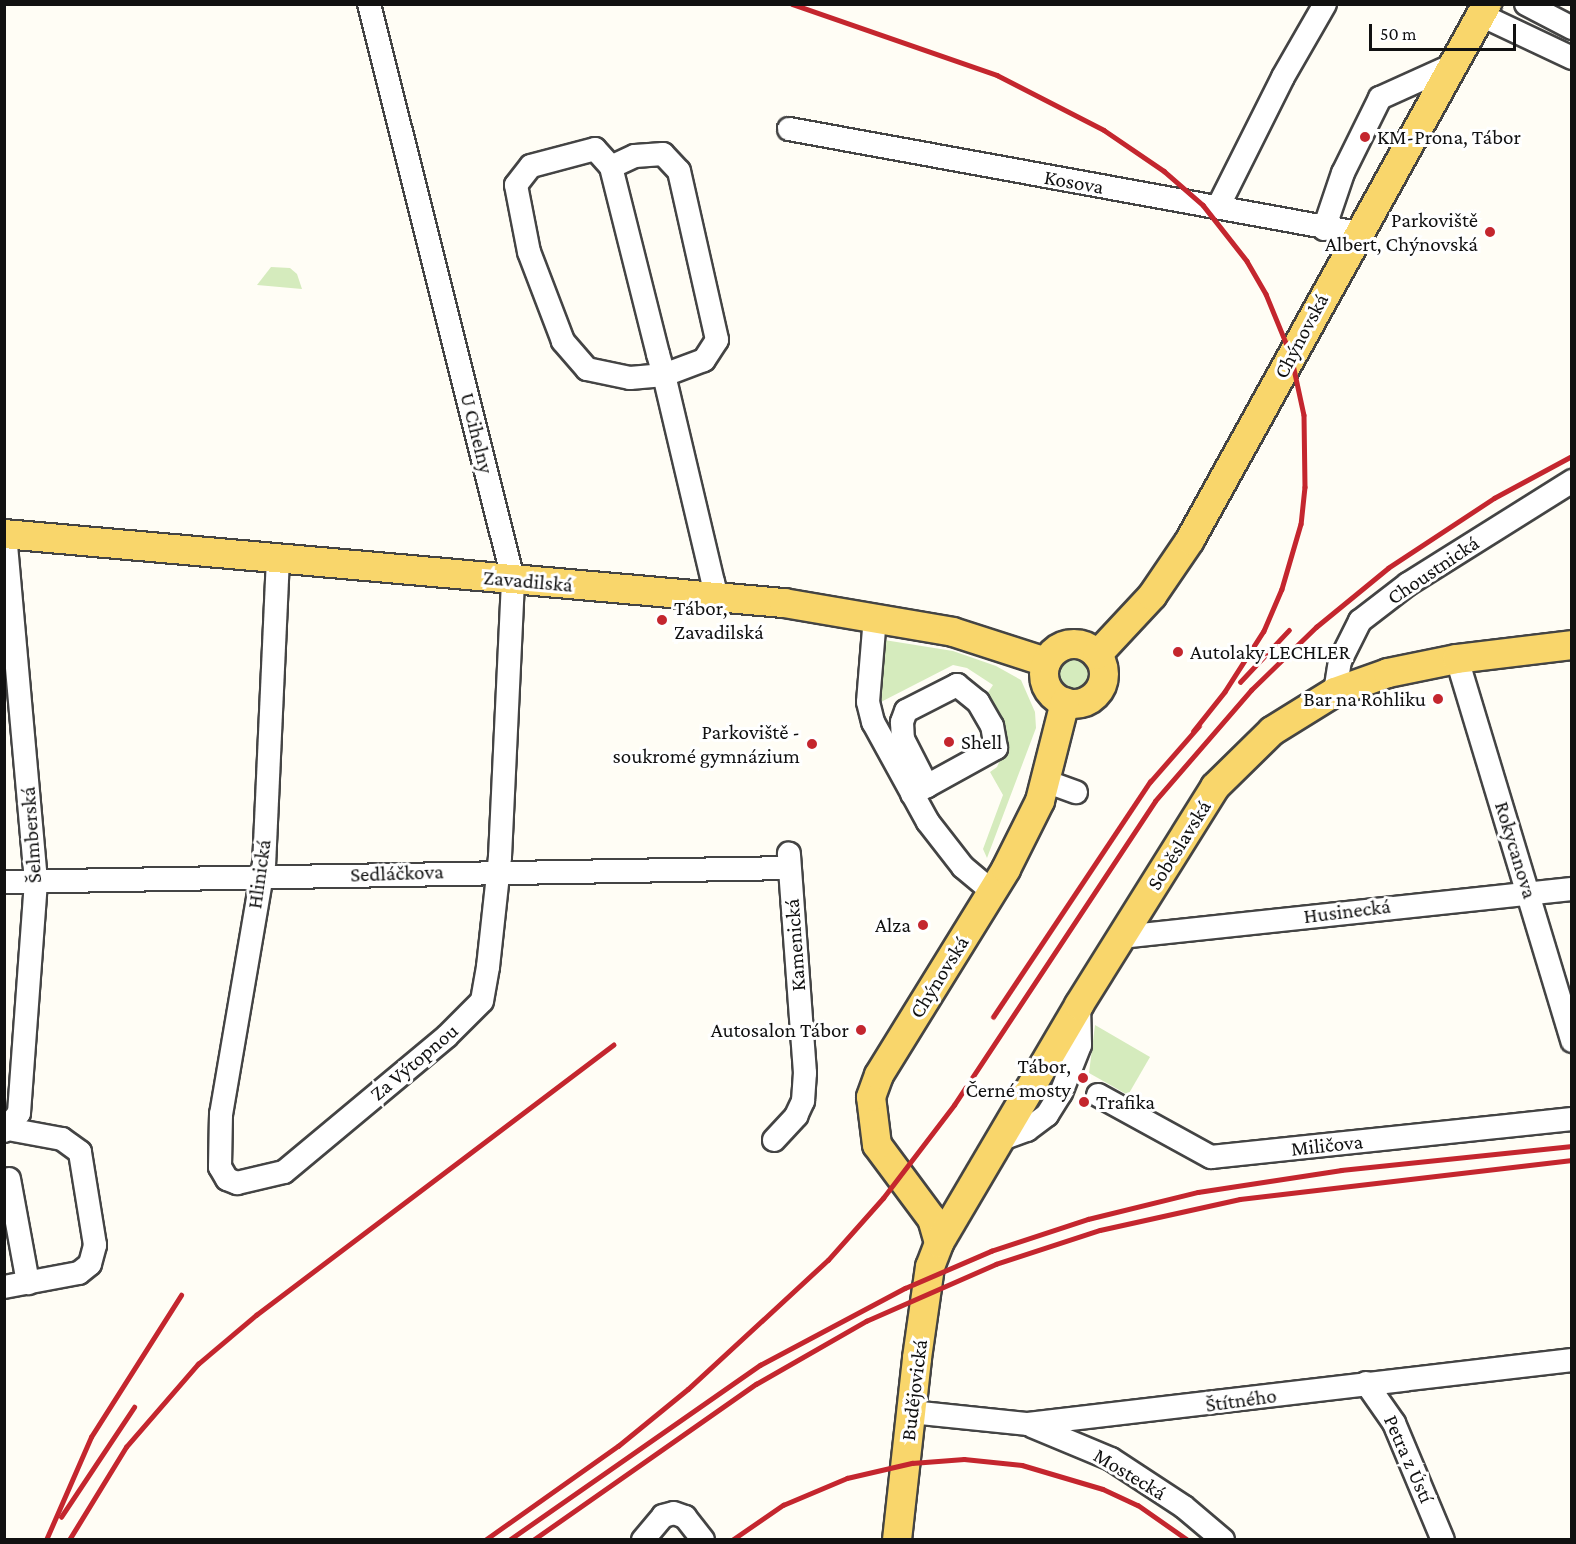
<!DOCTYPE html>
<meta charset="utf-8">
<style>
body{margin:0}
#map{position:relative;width:1576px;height:1544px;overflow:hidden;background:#fffdf5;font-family:"Crimson Pro",serif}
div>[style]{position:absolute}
.green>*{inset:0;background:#d5ebbd}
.round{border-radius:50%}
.roads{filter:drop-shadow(2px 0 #444) drop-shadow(-2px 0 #444) drop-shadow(0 2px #444) drop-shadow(0 -2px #444)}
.minor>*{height:22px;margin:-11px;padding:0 11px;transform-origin:11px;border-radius:11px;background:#fff}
.major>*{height:28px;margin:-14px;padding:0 14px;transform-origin:14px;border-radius:14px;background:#f9d66b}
.major>.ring{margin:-14px;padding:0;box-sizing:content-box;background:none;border:28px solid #f9d66b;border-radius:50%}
.rail>*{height:4.5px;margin:-2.25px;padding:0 2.25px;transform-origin:2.25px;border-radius:2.25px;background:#c4262e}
.dots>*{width:16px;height:16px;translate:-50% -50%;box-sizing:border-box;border:3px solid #fff;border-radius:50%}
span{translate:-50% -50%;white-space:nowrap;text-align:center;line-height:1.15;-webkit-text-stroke:6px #fff;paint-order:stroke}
.poi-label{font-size:21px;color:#111}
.left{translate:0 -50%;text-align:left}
.right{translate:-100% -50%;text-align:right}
.street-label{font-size:21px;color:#111}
.frame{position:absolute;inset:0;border:6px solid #111;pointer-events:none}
.scale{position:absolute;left:1369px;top:24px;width:147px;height:27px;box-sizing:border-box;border:3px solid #111;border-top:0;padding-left:8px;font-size:18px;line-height:21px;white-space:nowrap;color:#111;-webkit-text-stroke:4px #fff;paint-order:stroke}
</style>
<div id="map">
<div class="green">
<div style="clip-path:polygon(271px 267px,290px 268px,297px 274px,302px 289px,257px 285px)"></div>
<div style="clip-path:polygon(878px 639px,953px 651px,996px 666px,1021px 680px,1035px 712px,1036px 728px,987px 858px,983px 849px,1003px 795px,990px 772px,997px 767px,1004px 751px,985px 697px,993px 685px,967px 668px,953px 665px,877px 704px)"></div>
<div class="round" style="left:1057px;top:657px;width:34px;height:34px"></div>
<div style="clip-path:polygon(1095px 1025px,1150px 1057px,1128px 1095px,1089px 1073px)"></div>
</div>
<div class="roads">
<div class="minor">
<div style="left:1526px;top:4px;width:52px;rotate:27.6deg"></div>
<div style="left:1481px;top:15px;width:101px;rotate:25.3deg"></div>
<div style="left:789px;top:129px;width:578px;rotate:10.36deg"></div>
<div style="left:611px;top:167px;width:26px;rotate:-25deg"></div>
<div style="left:635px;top:156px;width:28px;rotate:-4deg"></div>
<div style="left:663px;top:154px;width:23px;rotate:47deg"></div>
<div style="left:679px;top:171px;width:173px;rotate:77.3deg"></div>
<div style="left:717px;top:340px;width:24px;rotate:123deg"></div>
<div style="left:704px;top:360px;width:43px;rotate:159.4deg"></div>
<div style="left:664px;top:375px;width:34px;rotate:175deg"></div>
<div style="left:630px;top:378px;width:44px;rotate:-168.2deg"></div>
<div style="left:587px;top:369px;width:37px;rotate:-131deg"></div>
<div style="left:563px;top:341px;width:95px;rotate:-110.9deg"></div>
<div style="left:529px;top:252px;width:68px;rotate:-101deg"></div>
<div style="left:516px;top:185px;width:24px;rotate:-52deg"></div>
<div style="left:531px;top:166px;width:66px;rotate:-14.9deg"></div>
<div style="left:595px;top:149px;width:24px;rotate:48deg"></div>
<div style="left:611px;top:167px;width:193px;rotate:75.9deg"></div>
<div style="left:658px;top:354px;width:22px;rotate:74deg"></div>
<div style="left:664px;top:375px;width:213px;rotate:76.7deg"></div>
<div style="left:713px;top:582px;width:16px;rotate:75deg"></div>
<div style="left:1218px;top:207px;width:145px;rotate:-63.4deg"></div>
<div style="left:1283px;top:77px;width:84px;rotate:-60.1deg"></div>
<div style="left:1324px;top:229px;width:59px;rotate:-71.3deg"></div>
<div style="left:1343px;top:173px;width:84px;rotate:-63.7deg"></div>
<div style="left:1380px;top:98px;width:80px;rotate:-24.3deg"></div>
<div style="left:278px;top:558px;width:305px;rotate:92.6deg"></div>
<div style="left:264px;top:863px;width:255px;rotate:99.7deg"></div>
<div style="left:221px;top:1114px;width:53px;rotate:91.1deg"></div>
<div style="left:220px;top:1167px;width:14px;rotate:60deg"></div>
<div style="left:227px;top:1179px;width:11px;rotate:22deg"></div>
<div style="left:237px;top:1183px;width:48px;rotate:-13.2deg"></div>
<div style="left:284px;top:1172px;width:212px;rotate:-39.8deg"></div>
<div style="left:447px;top:1036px;width:49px;rotate:-45deg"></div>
<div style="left:482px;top:1001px;width:35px;rotate:-80deg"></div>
<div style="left:488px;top:967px;width:111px;rotate:-83.8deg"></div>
<div style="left:500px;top:857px;width:278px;rotate:-87.3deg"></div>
<div style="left:513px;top:579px;width:593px;rotate:-104.06deg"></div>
<div style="left:875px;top:617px;width:85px;rotate:94.7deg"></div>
<div style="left:868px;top:702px;width:21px;rotate:76deg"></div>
<div style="left:873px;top:722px;width:114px;rotate:61.2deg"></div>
<div style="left:928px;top:822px;width:57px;rotate:52.1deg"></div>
<div style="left:963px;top:867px;width:38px;rotate:40deg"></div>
<div style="left:1457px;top:659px;width:399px;rotate:73.2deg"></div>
<div style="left:1335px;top:692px;width:31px;rotate:-81deg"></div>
<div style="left:1340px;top:661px;width:45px;rotate:-63.4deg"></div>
<div style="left:1360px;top:621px;width:61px;rotate:-37.6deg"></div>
<div style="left:1408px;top:584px;width:194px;rotate:-32.1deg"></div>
<div style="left:1045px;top:781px;width:33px;rotate:20deg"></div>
<div style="left:912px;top:794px;width:17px;rotate:-28deg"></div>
<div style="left:927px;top:786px;width:79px;rotate:-28.8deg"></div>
<div style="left:996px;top:748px;width:22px;rotate:-100deg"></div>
<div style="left:992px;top:726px;width:28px;rotate:-120deg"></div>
<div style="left:978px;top:702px;width:27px;rotate:-141deg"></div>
<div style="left:957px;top:685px;width:57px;rotate:153deg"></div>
<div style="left:906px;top:711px;width:12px;rotate:110deg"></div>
<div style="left:902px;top:722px;width:17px;rotate:87deg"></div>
<div style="left:903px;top:739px;width:53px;rotate:62.9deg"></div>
<div style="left:4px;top:882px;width:785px;rotate:-1.02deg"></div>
<div style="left:1122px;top:937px;width:453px;rotate:-6.1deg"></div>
<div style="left:1098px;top:1095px;width:129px;rotate:28.8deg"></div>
<div style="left:1211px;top:1157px;width:363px;rotate:-6deg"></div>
<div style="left:4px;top:1131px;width:23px;rotate:-50deg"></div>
<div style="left:19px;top:1113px;width:233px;rotate:-85.8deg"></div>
<div style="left:36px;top:881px;width:348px;rotate:-95.1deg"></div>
<div style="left:1002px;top:1139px;width:27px;rotate:-20deg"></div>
<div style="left:1027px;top:1130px;width:25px;rotate:-37deg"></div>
<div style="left:1047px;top:1115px;width:26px;rotate:-58deg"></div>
<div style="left:1061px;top:1093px;width:52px;rotate:-68.4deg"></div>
<div style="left:1080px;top:1045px;width:40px;rotate:-91.4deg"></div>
<div style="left:774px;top:1140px;width:33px;rotate:-47deg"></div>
<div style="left:796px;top:1116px;width:17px;rotate:-65deg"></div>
<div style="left:803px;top:1101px;width:28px;rotate:-86deg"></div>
<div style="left:805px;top:1073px;width:220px;rotate:-94.2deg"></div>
<div style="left:9px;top:1179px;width:106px;rotate:79.6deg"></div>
<div style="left:4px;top:1287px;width:76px;rotate:-10.6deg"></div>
<div style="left:79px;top:1273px;width:14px;rotate:-39deg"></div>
<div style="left:90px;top:1264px;width:20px;rotate:-75deg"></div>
<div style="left:95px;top:1245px;width:94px;rotate:-99.2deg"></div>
<div style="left:80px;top:1152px;width:22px;rotate:-144deg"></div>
<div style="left:62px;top:1139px;width:55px;rotate:-169.5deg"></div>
<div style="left:1366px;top:1383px;width:49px;rotate:55deg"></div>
<div style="left:1394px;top:1423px;width:127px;rotate:67.3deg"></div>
<div style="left:911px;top:1412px;width:118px;rotate:5.9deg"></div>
<div style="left:1028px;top:1424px;width:548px;rotate:-6.71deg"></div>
<div style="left:1032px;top:1426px;width:86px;rotate:22.7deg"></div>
<div style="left:1111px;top:1459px;width:87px;rotate:33.3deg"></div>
<div style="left:1184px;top:1507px;width:51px;rotate:40.2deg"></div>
<div style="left:643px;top:1540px;width:31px;rotate:-50deg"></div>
<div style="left:663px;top:1516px;width:11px;rotate:-15deg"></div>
<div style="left:674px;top:1513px;width:12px;rotate:20deg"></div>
<div style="left:685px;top:1517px;width:29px;rotate:52deg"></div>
</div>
<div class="major">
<div style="left:4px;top:534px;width:783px;rotate:5.06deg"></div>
<div style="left:784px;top:603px;width:171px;rotate:9.7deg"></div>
<div style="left:953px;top:632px;width:98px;rotate:17.9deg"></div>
<div class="ring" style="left:1044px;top:644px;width:32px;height:32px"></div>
<div style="left:1097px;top:655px;width:81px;rotate:-47deg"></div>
<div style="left:1152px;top:596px;width:68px;rotate:-55.8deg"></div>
<div style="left:1190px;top:540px;width:613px;rotate:-61.01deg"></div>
<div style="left:939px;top:1243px;width:25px;rotate:-106deg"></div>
<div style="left:932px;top:1219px;width:92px;rotate:-126.6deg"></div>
<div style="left:877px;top:1145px;width:48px;rotate:-97.1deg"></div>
<div style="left:871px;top:1097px;width:23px;rotate:-70deg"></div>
<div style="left:879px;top:1075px;width:242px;rotate:-58.3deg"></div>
<div style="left:1006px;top:869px;width:76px;rotate:-63.4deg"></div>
<div style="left:1040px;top:801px;width:102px;rotate:-75.8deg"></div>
<div style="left:897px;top:1540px;width:183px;rotate:-83.7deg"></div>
<div style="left:917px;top:1358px;width:92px;rotate:-81.9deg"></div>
<div style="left:930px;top:1267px;width:26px;rotate:-69deg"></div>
<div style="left:939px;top:1243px;width:276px;rotate:-59.5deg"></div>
<div style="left:1079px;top:1005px;width:257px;rotate:-58deg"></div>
<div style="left:1215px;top:787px;width:80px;rotate:-44.5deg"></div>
<div style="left:1272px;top:731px;width:74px;rotate:-31.8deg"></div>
<div style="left:1335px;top:692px;width:56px;rotate:-19.7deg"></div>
<div style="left:1388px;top:673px;width:70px;rotate:-11.5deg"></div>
<div style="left:1457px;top:659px;width:116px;rotate:-6.9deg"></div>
</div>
</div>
<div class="rail">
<div style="left:792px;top:4px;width:217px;rotate:19.1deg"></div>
<div style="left:997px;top:75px;width:120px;rotate:27.2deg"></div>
<div style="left:1104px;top:130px;width:73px;rotate:34.3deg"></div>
<div style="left:1164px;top:171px;width:52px;rotate:41.1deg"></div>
<div style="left:1203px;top:205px;width:71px;rotate:51.8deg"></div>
<div style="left:1247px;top:261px;width:38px;rotate:60deg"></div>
<div style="left:1266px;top:294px;width:66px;rotate:67.7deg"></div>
<div style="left:1291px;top:355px;width:61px;rotate:77.8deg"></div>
<div style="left:1304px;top:415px;width:72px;rotate:89.2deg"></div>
<div style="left:1305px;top:487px;width:37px;rotate:96deg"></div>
<div style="left:1301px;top:524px;width:68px;rotate:106.3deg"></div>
<div style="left:1282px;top:589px;width:46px;rotate:113.2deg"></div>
<div style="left:1264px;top:631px;width:72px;rotate:122.6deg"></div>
<div style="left:1225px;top:692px;width:50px;rotate:128.5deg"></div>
<div style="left:1240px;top:682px;width:71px;rotate:-46.7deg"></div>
<div style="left:993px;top:1017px;width:283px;rotate:-56.3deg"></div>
<div style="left:1150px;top:782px;width:74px;rotate:-48.8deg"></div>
<div style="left:61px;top:1517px;width:132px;rotate:-56.4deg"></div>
<div style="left:46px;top:1540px;width:112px;rotate:-66.4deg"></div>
<div style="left:91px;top:1437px;width:168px;rotate:-57.6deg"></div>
<div style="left:69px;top:1540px;width:109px;rotate:-58.5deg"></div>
<div style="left:126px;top:1447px;width:110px;rotate:-49.1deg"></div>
<div style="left:198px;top:1364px;width:76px;rotate:-40.2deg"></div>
<div style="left:256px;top:1315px;width:448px;rotate:-37.1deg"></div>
<div style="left:485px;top:1540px;width:163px;rotate:-35.3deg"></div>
<div style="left:618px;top:1446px;width:90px;rotate:-39.2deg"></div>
<div style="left:688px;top:1389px;width:190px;rotate:-42.7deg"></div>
<div style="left:828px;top:1260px;width:83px;rotate:-48.4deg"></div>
<div style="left:883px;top:1198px;width:117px;rotate:-52.6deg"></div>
<div style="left:954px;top:1105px;width:364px;rotate:-56.5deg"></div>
<div style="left:1155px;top:801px;width:147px;rotate:-49.1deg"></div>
<div style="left:1251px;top:690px;width:91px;rotate:-44.1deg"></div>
<div style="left:1316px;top:627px;width:93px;rotate:-39.3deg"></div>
<div style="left:1388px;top:568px;width:127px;rotate:-33.4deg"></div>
<div style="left:1494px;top:498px;width:89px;rotate:-28.3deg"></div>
<div style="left:509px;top:1540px;width:306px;rotate:-34.9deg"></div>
<div style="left:760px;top:1365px;width:164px;rotate:-28deg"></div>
<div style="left:905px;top:1288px;width:94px;rotate:-23.3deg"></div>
<div style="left:991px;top:1251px;width:102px;rotate:-18.3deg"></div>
<div style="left:1088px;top:1219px;width:113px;rotate:-13.8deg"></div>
<div style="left:1198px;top:1192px;width:145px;rotate:-8.7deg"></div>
<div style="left:1341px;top:1170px;width:232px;rotate:-5.9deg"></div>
<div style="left:533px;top:1540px;width:272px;rotate:-35deg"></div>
<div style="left:756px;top:1384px;width:127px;rotate:-29.8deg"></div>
<div style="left:866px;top:1321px;width:142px;rotate:-23.7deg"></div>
<div style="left:996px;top:1264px;width:109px;rotate:-18.1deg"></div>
<div style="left:1100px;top:1230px;width:143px;rotate:-12.5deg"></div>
<div style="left:1240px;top:1199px;width:334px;rotate:-6.7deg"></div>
<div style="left:732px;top:1540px;width:62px;rotate:-34.5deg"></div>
<div style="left:783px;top:1505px;width:69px;rotate:-22.9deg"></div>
<div style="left:847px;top:1478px;width:67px;rotate:-13deg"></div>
<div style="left:912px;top:1463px;width:52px;rotate:-4.4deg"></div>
<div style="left:964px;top:1459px;width:58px;rotate:5.9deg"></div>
<div style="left:1022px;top:1465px;width:84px;rotate:16.5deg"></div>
<div style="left:1103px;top:1489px;width:38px;rotate:25deg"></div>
<div style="left:1138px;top:1505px;width:61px;rotate:35deg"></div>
</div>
<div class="dots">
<div style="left:1365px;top:137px;background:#c4262e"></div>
<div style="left:1490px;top:232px;background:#c4262e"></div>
<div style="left:662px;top:620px;background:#c4262e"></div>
<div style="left:1178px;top:652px;background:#c4262e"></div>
<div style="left:1438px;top:699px;background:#c4262e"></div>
<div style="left:949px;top:742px;background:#c4262e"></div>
<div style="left:812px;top:744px;background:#c4262e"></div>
<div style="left:923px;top:925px;background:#c4262e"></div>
<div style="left:861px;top:1030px;background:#c4262e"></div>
<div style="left:1083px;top:1078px;background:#c4262e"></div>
<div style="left:1084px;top:1102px;background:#c4262e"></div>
</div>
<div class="poi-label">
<span class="left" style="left:1377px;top:137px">KM-Prona, Tábor</span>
<span class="right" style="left:1478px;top:232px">Parkoviště<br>Albert, Chýnovská</span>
<span class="left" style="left:674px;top:620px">Tábor,<br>Zavadilská</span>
<span class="left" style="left:1190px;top:652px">Autolaky LECHLER</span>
<span class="right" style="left:1426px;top:699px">Bar na Rohliku</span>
<span class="right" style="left:800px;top:744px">Parkoviště -<br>soukromé gymnázium</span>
<span class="left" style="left:961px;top:742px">Shell</span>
<span class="right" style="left:911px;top:925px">Alza</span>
<span class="right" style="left:849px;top:1030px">Autosalon Tábor</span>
<span class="right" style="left:1071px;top:1078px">Tábor,<br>Černé mosty</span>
<span class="left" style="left:1096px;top:1102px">Trafika</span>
</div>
<div class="street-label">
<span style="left:1074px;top:182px;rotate:10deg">Kosova</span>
<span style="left:1301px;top:336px;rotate:-62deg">Chýnovská</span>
<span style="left:477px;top:433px;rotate:76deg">U Cihelny</span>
<span style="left:1433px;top:570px;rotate:-34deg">Choustnická</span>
<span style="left:528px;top:581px;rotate:5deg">Zavadilská</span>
<span style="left:31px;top:835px;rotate:-94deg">Šelmberská</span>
<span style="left:1179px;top:845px;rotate:-58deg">Soběslavská</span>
<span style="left:1516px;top:850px;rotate:73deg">Rokycanova</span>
<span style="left:397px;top:873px;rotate:-2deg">Sedláčkova</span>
<span style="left:259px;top:874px;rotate:-82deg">Hlinická</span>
<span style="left:1347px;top:911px;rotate:-7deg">Husinecká</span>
<span style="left:795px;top:945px;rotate:-94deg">Kamenická</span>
<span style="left:939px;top:977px;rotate:-58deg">Chýnovská</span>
<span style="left:414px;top:1062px;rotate:-40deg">Za Výtopnou</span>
<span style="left:1327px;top:1145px;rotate:-6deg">Miličova</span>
<span style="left:914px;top:1390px;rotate:-83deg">Budějovická</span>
<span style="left:1241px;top:1400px;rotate:-8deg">Štítného</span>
<span style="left:1409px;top:1459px;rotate:66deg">Petra z Ústí</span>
<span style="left:1130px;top:1474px;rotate:31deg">Mostecká</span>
</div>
<div class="frame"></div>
<div class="scale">50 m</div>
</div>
